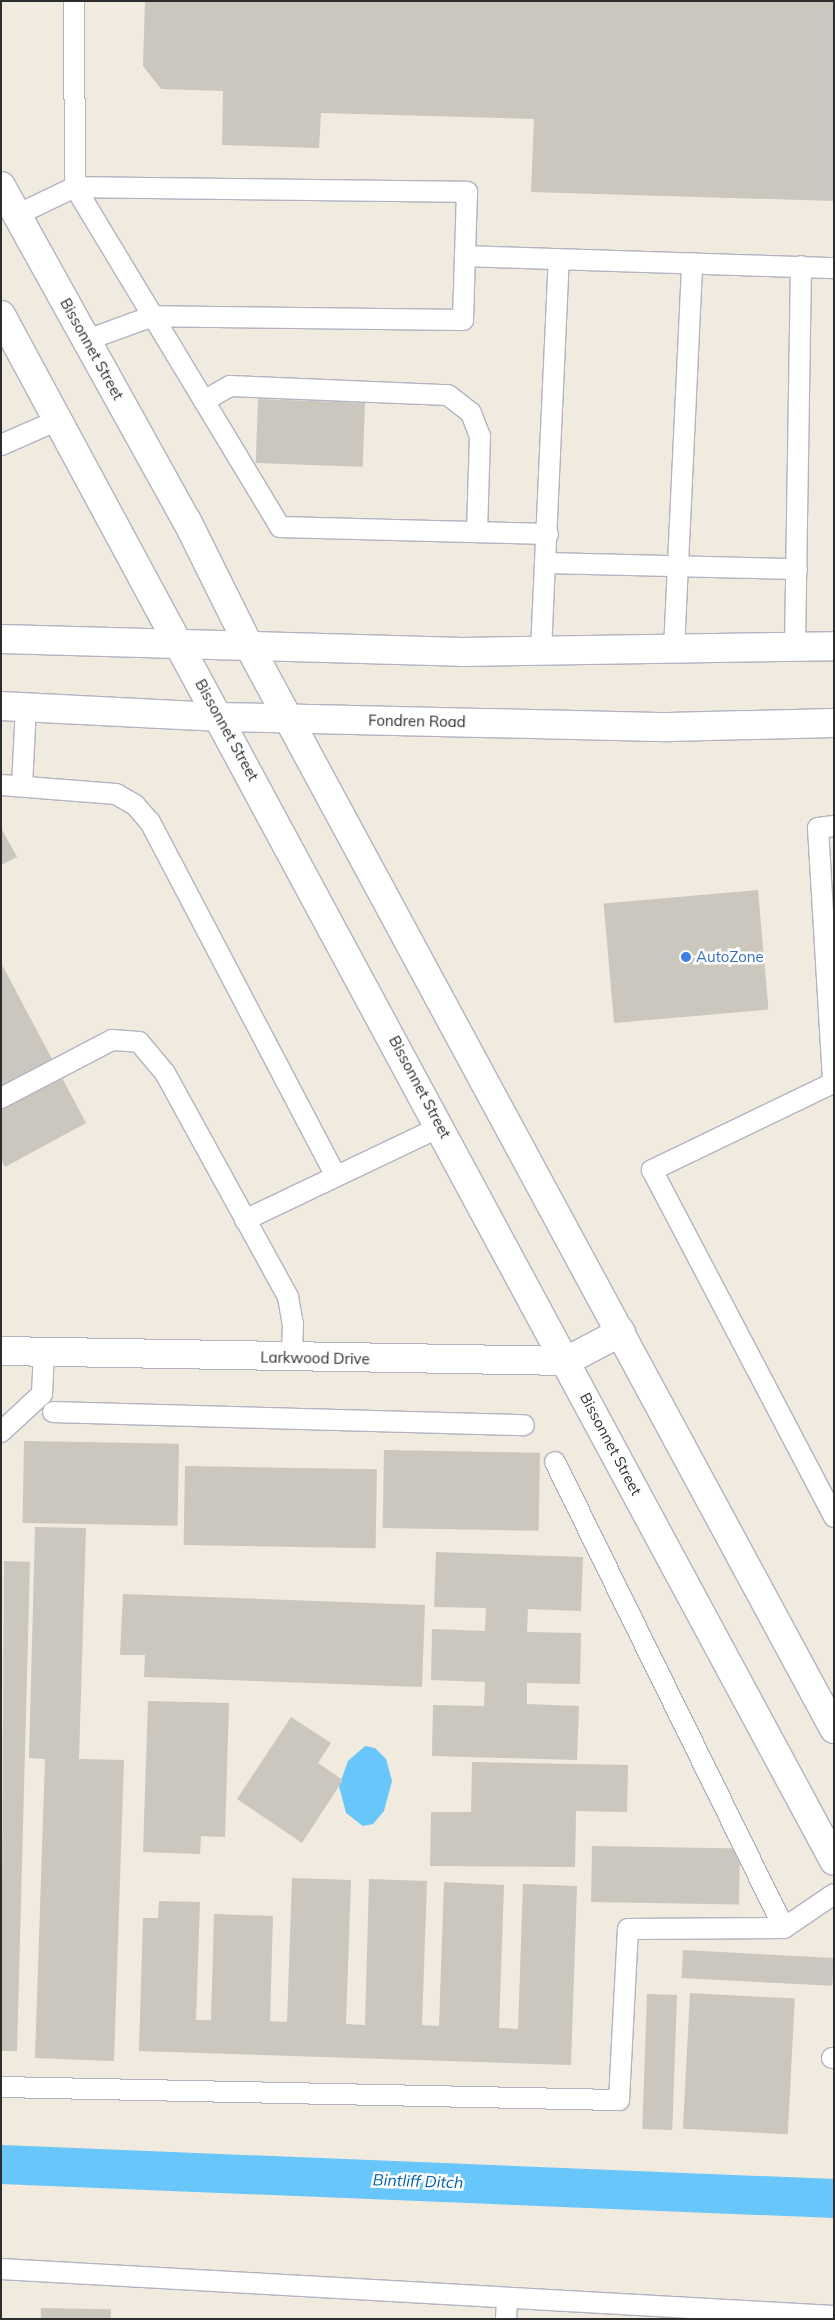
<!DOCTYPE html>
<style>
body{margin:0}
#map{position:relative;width:835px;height:2320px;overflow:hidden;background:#f0eadf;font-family:Mulish,sans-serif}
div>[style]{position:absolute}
.water>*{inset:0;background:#69c6fa}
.canal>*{height:39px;margin:-19.5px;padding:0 19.5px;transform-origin:19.5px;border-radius:19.5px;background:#69c6fa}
.building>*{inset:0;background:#cbc7be;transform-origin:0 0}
.roads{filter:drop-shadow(1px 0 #b3b3c2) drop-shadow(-1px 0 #b3b3c2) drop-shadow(0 1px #b3b3c2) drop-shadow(0 -1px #b3b3c2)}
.service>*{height:20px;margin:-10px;padding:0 10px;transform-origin:10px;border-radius:10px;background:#fff}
.minor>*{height:28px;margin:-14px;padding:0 14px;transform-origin:14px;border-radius:14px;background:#fff}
.secondary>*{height:28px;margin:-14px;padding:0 14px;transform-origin:14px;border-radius:14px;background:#fff}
.dots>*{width:14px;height:14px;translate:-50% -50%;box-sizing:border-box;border:2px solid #fff;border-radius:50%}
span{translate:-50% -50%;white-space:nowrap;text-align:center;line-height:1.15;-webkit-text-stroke:5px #fff;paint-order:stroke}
.street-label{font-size:15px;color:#2d2d2d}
.shop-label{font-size:15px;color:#366cbe}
.left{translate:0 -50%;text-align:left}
.water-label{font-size:16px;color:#0162ad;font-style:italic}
.frame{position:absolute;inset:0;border:2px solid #2d2d2d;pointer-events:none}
</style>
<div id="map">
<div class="water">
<div style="clip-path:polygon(365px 1746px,375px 1748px,386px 1759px,392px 1781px,384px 1811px,373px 1824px,363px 1826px,346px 1813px,339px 1786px,348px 1761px)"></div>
</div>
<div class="canal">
<div style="left:1px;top:2164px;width:834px;rotate:2.34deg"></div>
</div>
<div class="building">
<div style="clip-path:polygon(145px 1px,834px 1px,834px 201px,531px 192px,534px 119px,321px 113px,319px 148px,222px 145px,223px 91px,161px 89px,143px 66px)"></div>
<div style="left:258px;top:399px;width:107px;height:64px;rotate:2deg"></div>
<div style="clip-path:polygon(1px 828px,17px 857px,1px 865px)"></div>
<div style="left:758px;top:890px;width:120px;height:155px;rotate:85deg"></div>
<div style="clip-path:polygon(1px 963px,86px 1123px,5px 1167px,1px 1159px)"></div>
<div style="left:24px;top:1441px;width:155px;height:82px;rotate:1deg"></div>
<div style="left:384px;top:1450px;width:156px;height:78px;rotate:1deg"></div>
<div style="left:185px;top:1466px;width:192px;height:79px;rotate:1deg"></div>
<div style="clip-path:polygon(35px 1527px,86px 1528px,79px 1759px,124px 1760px,114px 2061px,35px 2058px,45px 1759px,29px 1758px)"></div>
<div style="clip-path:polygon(436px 1552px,583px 1557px,581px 1611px,528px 1609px,527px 1632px,581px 1633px,580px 1684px,527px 1683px,527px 1704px,579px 1706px,577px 1760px,432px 1756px,433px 1705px,484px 1706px,485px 1682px,431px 1680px,432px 1629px,485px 1631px,486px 1608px,434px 1607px)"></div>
<div style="clip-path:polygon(4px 1561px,30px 1562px,17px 2051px,1px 2051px)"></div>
<div style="clip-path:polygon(123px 1594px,425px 1605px,422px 1687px,144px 1677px,145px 1655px,120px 1655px)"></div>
<div style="clip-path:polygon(148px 1701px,229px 1703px,225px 1837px,201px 1836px,200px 1854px,143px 1852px)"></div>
<div style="clip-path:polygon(291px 1717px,331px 1743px,318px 1763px,343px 1780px,302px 1843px,237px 1799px)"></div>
<div style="clip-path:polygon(472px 1762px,628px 1765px,627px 1812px,576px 1811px,575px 1867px,430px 1866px,431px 1812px,471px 1812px)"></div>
<div style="left:592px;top:1846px;width:148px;height:56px;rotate:1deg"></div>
<div style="clip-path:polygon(292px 1878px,351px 1880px,346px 2024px,365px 2025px,369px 1879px,427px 1881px,422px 2025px,439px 2026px,444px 1882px,504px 1885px,499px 2028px,518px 2029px,523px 1884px,577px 1886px,571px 2065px,139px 2051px,143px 1918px,158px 1918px,159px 1901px,200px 1902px,196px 2020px,211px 2020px,214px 1914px,273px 1916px,270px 2021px,287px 2022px)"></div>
<div style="left:683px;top:1950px;width:151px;height:28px;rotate:3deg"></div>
<div style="left:690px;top:1993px;width:105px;height:136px;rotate:3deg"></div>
<div style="left:647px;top:1994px;width:30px;height:135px;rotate:2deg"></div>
<div style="left:41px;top:2308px;width:70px;height:11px;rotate:1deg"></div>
</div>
<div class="roads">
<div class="service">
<div style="left:74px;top:1px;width:186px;rotate:89.7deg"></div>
<div style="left:75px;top:187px;width:397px;rotate:58.9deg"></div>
<div style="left:280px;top:527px;width:268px;rotate:1.5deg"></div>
<div style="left:17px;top:215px;width:64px;rotate:-25.8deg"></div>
<div style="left:75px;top:187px;width:392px;rotate:0.7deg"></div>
<div style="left:467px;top:192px;width:128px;rotate:91.8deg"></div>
<div style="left:463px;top:320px;width:310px;rotate:-179.3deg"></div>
<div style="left:153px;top:316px;width:70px;rotate:160deg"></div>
<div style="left:465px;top:256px;width:369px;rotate:1.9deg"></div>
<div style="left:204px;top:401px;width:30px;rotate:-30deg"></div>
<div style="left:230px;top:386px;width:218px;rotate:2.4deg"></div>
<div style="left:448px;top:395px;width:29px;rotate:38deg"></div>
<div style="left:471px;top:413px;width:25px;rotate:69deg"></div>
<div style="left:480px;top:436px;width:96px;rotate:91.8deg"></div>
<div style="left:1px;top:445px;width:62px;rotate:-23.7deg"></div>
<div style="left:546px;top:563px;width:251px;rotate:1.4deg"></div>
<div style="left:795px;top:647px;width:381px;rotate:-89.1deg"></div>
<div style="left:674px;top:649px;width:386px;rotate:-87.3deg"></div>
<div style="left:541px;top:651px;width:392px;rotate:-87.4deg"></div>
<div style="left:1px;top:785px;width:115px;rotate:4.5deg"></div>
<div style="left:116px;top:794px;width:22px;rotate:30deg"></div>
<div style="left:135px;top:805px;width:23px;rotate:49deg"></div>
<div style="left:150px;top:822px;width:400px;rotate:62.3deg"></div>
<div style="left:22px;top:786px;width:79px;rotate:-87.1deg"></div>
<div style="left:834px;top:826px;width:16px;rotate:173deg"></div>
<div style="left:818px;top:828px;width:255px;rotate:86.6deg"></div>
<div style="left:833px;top:1083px;width:201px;rotate:154.3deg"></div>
<div style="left:652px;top:1170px;width:392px;rotate:62.3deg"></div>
<div style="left:1px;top:1098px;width:125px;rotate:-27.6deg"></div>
<div style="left:112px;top:1040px;width:27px;rotate:4deg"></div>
<div style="left:139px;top:1042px;width:40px;rotate:50deg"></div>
<div style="left:165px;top:1073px;width:256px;rotate:61.2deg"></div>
<div style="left:288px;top:1297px;width:27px;rotate:80deg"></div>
<div style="left:293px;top:1324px;width:33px;rotate:92deg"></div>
<div style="left:245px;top:1220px;width:218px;rotate:-25.5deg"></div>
<div style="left:53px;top:1412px;width:471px;rotate:1.6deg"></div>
<div style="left:1px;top:1432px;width:56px;rotate:-42.8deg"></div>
<div style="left:42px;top:1394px;width:42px;rotate:-87.3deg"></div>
<div style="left:555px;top:1462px;width:519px;rotate:63.83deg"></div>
<div style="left:832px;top:2058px;width:2px"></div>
<div style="left:1px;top:2087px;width:618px;rotate:1.21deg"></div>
<div style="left:619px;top:2100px;width:171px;rotate:-87deg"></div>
<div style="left:628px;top:1929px;width:156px;rotate:-0.4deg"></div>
<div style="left:784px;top:1928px;width:60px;rotate:-34.2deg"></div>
<div style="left:1px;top:2269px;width:834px;rotate:3.23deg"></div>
<div style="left:506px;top:2319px;width:20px;rotate:-87deg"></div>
</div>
<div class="minor">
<div style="left:1px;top:1351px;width:565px;rotate:1.01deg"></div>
<div style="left:566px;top:1361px;width:62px;rotate:-27.8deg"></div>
</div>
<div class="secondary">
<div style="left:1px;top:186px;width:383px;rotate:61deg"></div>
<div style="left:187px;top:521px;width:140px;rotate:63.6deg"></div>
<div style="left:249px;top:646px;width:1231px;rotate:61.62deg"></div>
<div style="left:1px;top:315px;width:1756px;rotate:61.68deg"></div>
<div style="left:1px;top:639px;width:461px;rotate:1.6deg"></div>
<div style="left:462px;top:652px;width:372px;rotate:-0.9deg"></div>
<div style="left:1px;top:706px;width:220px;rotate:2.9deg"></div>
<div style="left:221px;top:717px;width:448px;rotate:1.3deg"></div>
<div style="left:669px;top:727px;width:165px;rotate:-1.4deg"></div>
</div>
</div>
<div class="dots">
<div style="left:686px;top:957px;background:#3f7fe0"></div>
</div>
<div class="street-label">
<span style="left:92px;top:349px;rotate:61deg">Bissonnet Street</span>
<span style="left:417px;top:721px;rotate:1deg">Fondren Road</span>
<span style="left:227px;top:730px;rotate:61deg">Bissonnet Street</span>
<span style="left:420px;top:1087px;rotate:62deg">Bissonnet Street</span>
<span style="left:315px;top:1358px;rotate:1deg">Larkwood Drive</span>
<span style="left:611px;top:1444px;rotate:62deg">Bissonnet Street</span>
</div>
<div class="shop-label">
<span class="left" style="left:696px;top:957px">AutoZone</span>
</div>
<div class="water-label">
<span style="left:418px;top:2181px;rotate:2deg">Bintliff Ditch</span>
</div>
<div class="frame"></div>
</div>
